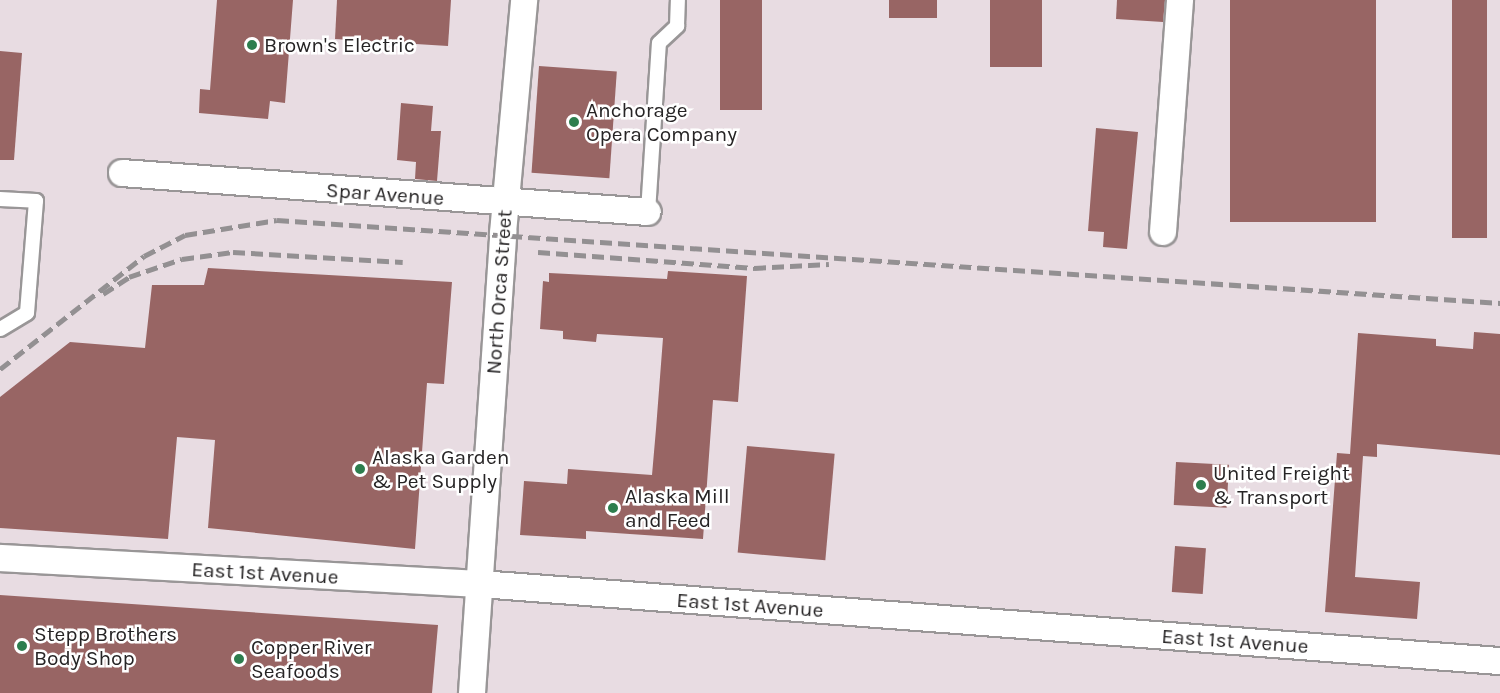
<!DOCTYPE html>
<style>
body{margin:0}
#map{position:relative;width:1500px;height:693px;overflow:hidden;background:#efebed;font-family:Karla,sans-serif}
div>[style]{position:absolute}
.built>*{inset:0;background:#e8dce2;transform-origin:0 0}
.building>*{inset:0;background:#986564;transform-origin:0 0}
.roads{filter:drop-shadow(2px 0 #999697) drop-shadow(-2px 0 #999697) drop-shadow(0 2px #999697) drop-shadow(0 -2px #999697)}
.lane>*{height:14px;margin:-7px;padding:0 7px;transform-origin:7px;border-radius:7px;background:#fff}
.street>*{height:26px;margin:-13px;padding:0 13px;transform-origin:13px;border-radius:13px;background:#fff}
.rail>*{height:4.5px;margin-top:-2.25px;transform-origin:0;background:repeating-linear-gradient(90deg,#939092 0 12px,transparent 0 18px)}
.dots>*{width:16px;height:16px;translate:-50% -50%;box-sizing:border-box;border:3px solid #fff;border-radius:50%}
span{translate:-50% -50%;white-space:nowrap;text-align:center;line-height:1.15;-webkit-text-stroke:5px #fff;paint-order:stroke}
.poi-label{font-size:21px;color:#262425}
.left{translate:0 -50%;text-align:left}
.street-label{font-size:21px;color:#262425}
</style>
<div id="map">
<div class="built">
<div style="left:0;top:0;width:1500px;height:693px"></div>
</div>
<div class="building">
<div style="clip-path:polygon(217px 0,293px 0,285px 103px,270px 101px,268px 119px,199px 113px,200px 89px,210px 90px)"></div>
<div style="clip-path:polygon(337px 0,451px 0,448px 46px,335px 39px)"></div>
<div style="left:720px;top:0;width:42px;height:110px"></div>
<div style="left:889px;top:0;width:48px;height:18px"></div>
<div style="left:990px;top:0;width:52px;height:67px"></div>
<div style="clip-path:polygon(1117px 0,1165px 0,1163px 22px,1116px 19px)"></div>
<div style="left:1230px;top:0;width:146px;height:222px"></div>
<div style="left:1452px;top:0;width:35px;height:238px"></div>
<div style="clip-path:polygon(0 51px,22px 53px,14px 160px,0 160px)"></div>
<div style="left:539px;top:66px;width:78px;height:107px;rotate:4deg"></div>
<div style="clip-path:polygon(401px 103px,433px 106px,431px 131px,441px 131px,437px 181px,415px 179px,416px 162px,397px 160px)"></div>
<div style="clip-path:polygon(1096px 128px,1138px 132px,1127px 249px,1103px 247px,1104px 232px,1088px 231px)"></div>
<div style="clip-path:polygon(208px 268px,452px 282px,444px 384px,427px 383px,415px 549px,208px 528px,215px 440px,177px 437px,168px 539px,0 528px,0 397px,70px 342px,145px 348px,152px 285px,204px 285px)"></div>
<div style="clip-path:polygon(668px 271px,747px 276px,738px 402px,713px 400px,703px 539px,586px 531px,586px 539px,520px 535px,524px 481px,567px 484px,568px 469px,652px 475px,656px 429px,663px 338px,597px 334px,596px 342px,563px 339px,563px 331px,540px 329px,543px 281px,549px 282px,549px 273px,667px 279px)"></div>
<div style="clip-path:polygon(1474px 332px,1500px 334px,1500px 455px,1377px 444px,1377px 457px,1363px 456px,1355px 577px,1420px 582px,1417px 619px,1325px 612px,1337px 453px,1350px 454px,1358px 333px,1436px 339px,1436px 346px,1473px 349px)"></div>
<div style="left:747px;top:446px;width:88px;height:107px;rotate:5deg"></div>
<div style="left:1176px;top:462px;width:53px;height:43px;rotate:3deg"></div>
<div style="left:1175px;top:546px;width:31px;height:46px;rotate:4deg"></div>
<div style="clip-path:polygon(0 595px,438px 625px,432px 693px,0 693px)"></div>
</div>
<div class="roads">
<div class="lane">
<div style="left:0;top:199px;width:36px;rotate:3deg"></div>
<div style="left:36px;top:201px;width:112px;rotate:94.6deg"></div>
<div style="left:27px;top:313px;width:31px;rotate:149deg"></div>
<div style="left:648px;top:212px;width:169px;rotate:-86.3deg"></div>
<div style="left:659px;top:43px;width:25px;rotate:-43deg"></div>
<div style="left:677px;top:26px;width:26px;rotate:-88deg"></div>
</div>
<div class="street">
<div style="left:122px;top:173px;width:527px;rotate:4.24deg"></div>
<div style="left:1163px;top:232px;width:233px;rotate:-85.8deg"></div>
<div style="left:0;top:558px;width:481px;rotate:3.1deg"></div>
<div style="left:480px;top:584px;width:1023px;rotate:4.32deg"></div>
<div style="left:472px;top:693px;width:461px;rotate:-86.1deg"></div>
<div style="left:503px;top:233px;width:234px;rotate:-84.8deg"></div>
</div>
</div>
<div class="rail">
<div style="left:538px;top:252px;width:217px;rotate:4.2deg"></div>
<div style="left:754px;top:268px;width:75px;rotate:-3.1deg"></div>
<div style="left:103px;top:294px;width:31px;rotate:-33deg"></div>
<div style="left:129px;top:277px;width:56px;rotate:-18.8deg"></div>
<div style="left:182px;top:259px;width:51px;rotate:-7.8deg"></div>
<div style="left:233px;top:252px;width:170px;rotate:3.4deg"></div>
<div style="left:0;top:369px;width:183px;rotate:-38.1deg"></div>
<div style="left:144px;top:256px;width:46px;rotate:-27.1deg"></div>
<div style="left:185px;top:235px;width:93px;rotate:-9.3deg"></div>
<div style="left:277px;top:220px;width:1226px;rotate:3.88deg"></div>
</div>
<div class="dots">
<div style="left:252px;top:45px;background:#2d7e4e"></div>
<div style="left:574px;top:122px;background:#2d7e4e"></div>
<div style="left:360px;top:469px;background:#2d7e4e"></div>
<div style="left:1201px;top:485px;background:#2d7e4e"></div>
<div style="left:613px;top:508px;background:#2d7e4e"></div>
<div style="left:22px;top:646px;background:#2d7e4e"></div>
<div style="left:239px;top:659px;background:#2d7e4e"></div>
</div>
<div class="poi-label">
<span class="left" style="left:264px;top:45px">Brown's Electric</span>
<span class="left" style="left:586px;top:122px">Anchorage<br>Opera Company</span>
<span class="left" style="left:372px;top:469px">Alaska Garden<br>&amp; Pet Supply</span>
<span class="left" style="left:1213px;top:485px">United Freight<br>&amp; Transport</span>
<span class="left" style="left:625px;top:508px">Alaska Mill<br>and Feed</span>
<span class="left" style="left:34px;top:646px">Stepp Brothers<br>Body Shop</span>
<span class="left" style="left:251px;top:659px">Copper River<br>Seafoods</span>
</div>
<div class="street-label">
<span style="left:385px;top:194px;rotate:4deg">Spar Avenue</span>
<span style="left:499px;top:292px;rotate:-86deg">North Orca Street</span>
<span style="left:265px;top:573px;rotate:3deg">East 1st Avenue</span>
<span style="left:750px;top:605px;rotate:4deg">East 1st Avenue</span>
<span style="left:1235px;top:641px;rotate:4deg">East 1st Avenue</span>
</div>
</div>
